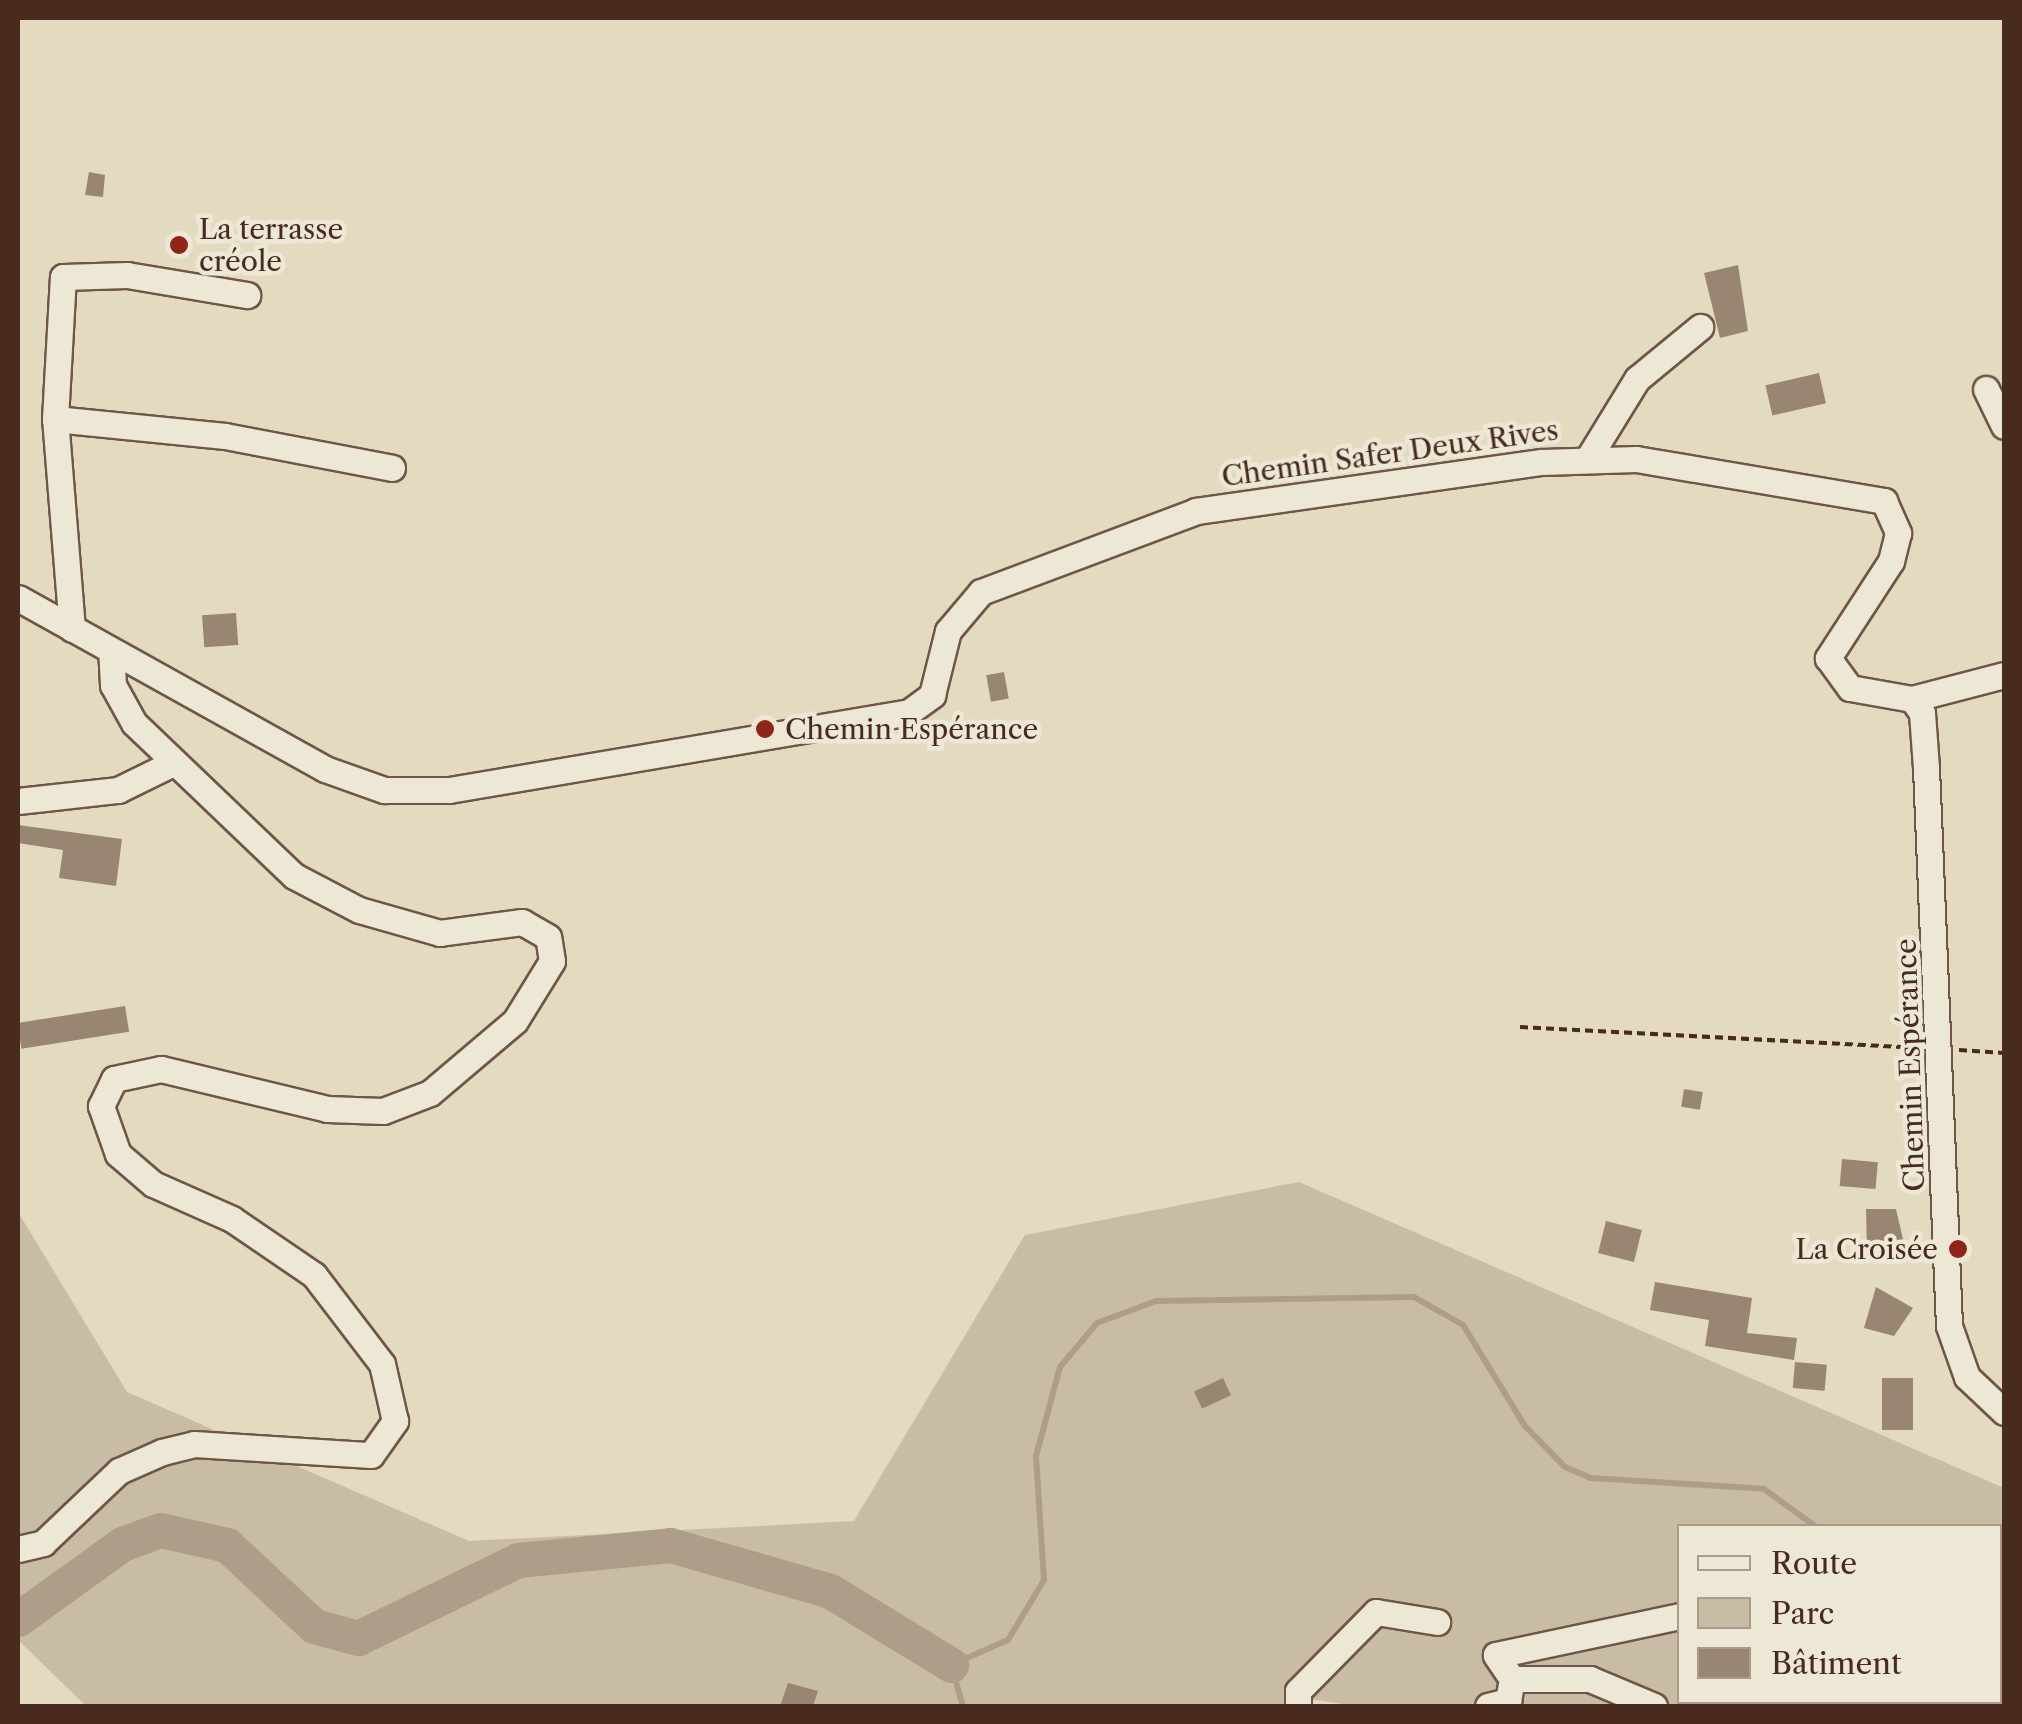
<!DOCTYPE html>
<meta charset="utf-8">
<style>
body{margin:0}
#map{position:relative;width:2022px;height:1724px;overflow:hidden;background:#e3dac0;font-family:"Libre Caslon Text",serif}
div>[style]{position:absolute}
.green>*{inset:0;background:#c9bca4}
.stream>*{height:6px;margin:-3px;padding:0 3px;transform-origin:3px;border-radius:3px;background:#ae9e89}
.river>*{height:35px;margin:-17.5px;padding:0 17.5px;transform-origin:17.5px;border-radius:17.5px;background:#ae9e89}
.building>*{inset:0;background:#998672;transform-origin:0 0}
.path>*{height:4px;margin-top:-2px;transform-origin:0;background:repeating-linear-gradient(90deg,#482a1e 0 8px,transparent 0 13px)}
.roads{filter:drop-shadow(2px 0 #6f5646) drop-shadow(-2px 0 #6f5646) drop-shadow(0 2px #6f5646) drop-shadow(0 -2px #6f5646)}
.minor>*{height:25px;margin:-12.5px;padding:0 12.5px;transform-origin:12.5px;border-radius:12.5px;background:#ede7d6}
.dots>*{width:28px;height:28px;translate:-50% -50%;box-sizing:border-box;border:5px solid #ede7d6;border-radius:50%}
span{translate:-50% -50%;white-space:nowrap;text-align:center;line-height:1.15;-webkit-text-stroke:9px #ede7d6;paint-order:stroke}
.poi-label{font-size:28px;color:#482a1e}
.left{translate:0 -50%;text-align:left}
.right{translate:-100% -50%;text-align:right}
.street-label{font-size:28px;color:#482a1e}
.frame{position:absolute;inset:0;border:20px solid #482a1e;pointer-events:none}
.legend{position:absolute;left:1677px;top:1524px;width:325px;height:180px;box-sizing:border-box;background:#ede7d6;border:2px solid #ab9b8c;margin:0;padding:12px 18px;list-style:none;font-size:30px;color:#482a1e}
.legend li{display:flex;align-items:center;gap:20px;height:50px}
.legend b{width:50px;border:2px solid #ab9b8c}
</style>
<div id="map">
<div class="green">
<div style="clip-path:polygon(evenodd,1299px 1182px,2004px 1488px,2004px 1706px,1356px 1706px,1296px 1697px,1301px 1706px,86px 1706px,18px 1640px,18px 1212px,127px 1392px,469px 1541px,854px 1521px,1025px 1235px,1299px 1182px,1680px 1526px,2000px 1526px,2000px 1702px,1680px 1702px,1680px 1526px)"></div>
</div>
<div class="stream">
<div style="left:2000px;top:1652px;width:4px;rotate:27deg"></div>
<div style="left:963px;top:1706px;width:43px;rotate:-106.3deg"></div>
<div style="left:951px;top:1665px;width:62px;rotate:-23.7deg"></div>
<div style="left:1008px;top:1640px;width:70px;rotate:-59deg"></div>
<div style="left:1044px;top:1580px;width:124px;rotate:-93.7deg"></div>
<div style="left:1036px;top:1456px;width:92px;rotate:-74.9deg"></div>
<div style="left:1060px;top:1367px;width:57px;rotate:-49.9deg"></div>
<div style="left:1097px;top:1323px;width:63px;rotate:-20.4deg"></div>
<div style="left:1156px;top:1301px;width:258px;rotate:-0.9deg"></div>
<div style="left:1414px;top:1297px;width:56px;rotate:29.7deg"></div>
<div style="left:1463px;top:1325px;width:119px;rotate:58.5deg"></div>
<div style="left:1525px;top:1426px;width:57px;rotate:45.7deg"></div>
<div style="left:1565px;top:1467px;width:28px;rotate:23deg"></div>
<div style="left:1591px;top:1478px;width:173px;rotate:3.6deg"></div>
<div style="left:1764px;top:1489px;width:63px;rotate:36deg"></div>
</div>
<div class="river">
<div style="left:18px;top:1619px;width:128px;rotate:-35.8deg"></div>
<div style="left:122px;top:1544px;width:40px;rotate:-20.2deg"></div>
<div style="left:160px;top:1530px;width:69px;rotate:12.6deg"></div>
<div style="left:227px;top:1545px;width:119px;rotate:43deg"></div>
<div style="left:314px;top:1626px;width:46px;rotate:15.3deg"></div>
<div style="left:358px;top:1638px;width:178px;rotate:-26deg"></div>
<div style="left:518px;top:1560px;width:153px;rotate:-5.6deg"></div>
<div style="left:670px;top:1545px;width:166px;rotate:16deg"></div>
<div style="left:830px;top:1591px;width:142px;rotate:31.4deg"></div>
</div>
<div class="building">
<div style="clip-path:polygon(89px 172px,105px 175px,103px 197px,85px 195px)"></div>
<div style="clip-path:polygon(1738px 265px,1748px 331px,1720px 338px,1704px 273px)"></div>
<div style="left:1819px;top:373px;width:31px;height:55px;rotate:77deg"></div>
<div style="left:236px;top:613px;width:32px;height:34px;rotate:86deg"></div>
<div style="left:1004px;top:672px;width:27px;height:18px;rotate:80deg"></div>
<div style="clip-path:polygon(18px 825px,122px 839px,116px 886px,59px 878px,63px 850px,18px 843px)"></div>
<div style="left:125px;top:1006px;width:26px;height:109px;rotate:81deg"></div>
<div style="left:1684px;top:1089px;width:19px;height:18px;rotate:9deg"></div>
<div style="left:1842px;top:1159px;width:36px;height:27px;rotate:5deg"></div>
<div style="clip-path:polygon(1866px 1209px,1896px 1209px,1905px 1248px,1867px 1249px)"></div>
<div style="left:1606px;top:1221px;width:37px;height:33px;rotate:14deg"></div>
<div style="clip-path:polygon(1655px 1282px,1752px 1298px,1747px 1333px,1797px 1338px,1794px 1360px,1705px 1346px,1709px 1320px,1650px 1310px)"></div>
<div style="clip-path:polygon(1876px 1287px,1913px 1308px,1894px 1336px,1864px 1328px)"></div>
<div style="left:1795px;top:1362px;width:32px;height:26px;rotate:5deg"></div>
<div style="left:1223px;top:1378px;width:19px;height:32px;rotate:65deg"></div>
<div style="left:1882px;top:1378px;width:31px;height:52px"></div>
<div style="clip-path:polygon(788px 1683px,818px 1691px,813px 1706px,780px 1706px)"></div>
</div>
<div class="path">
<div style="left:1520px;top:1027px;width:396px;rotate:3deg"></div>
<div style="left:1959px;top:1050px;width:45px;rotate:3.8deg"></div>
</div>
<div class="roads">
<div class="minor">
<div style="left:1986px;top:389px;width:41px;rotate:64.1deg"></div>
<div style="left:55px;top:419px;width:171px;rotate:5.7deg"></div>
<div style="left:225px;top:436px;width:170px;rotate:10.8deg"></div>
<div style="left:1589px;top:457px;width:92px;rotate:-58.4deg"></div>
<div style="left:1637px;top:379px;width:82px;rotate:-39.5deg"></div>
<div style="left:18px;top:598px;width:351px;rotate:29.1deg"></div>
<div style="left:325px;top:769px;width:63px;rotate:19.6deg"></div>
<div style="left:384px;top:790px;width:65px"></div>
<div style="left:449px;top:790px;width:467px;rotate:-9.6deg"></div>
<div style="left:909px;top:712px;width:29px;rotate:-36deg"></div>
<div style="left:932px;top:695px;width:66px;rotate:-76deg"></div>
<div style="left:948px;top:631px;width:51px;rotate:-49.8deg"></div>
<div style="left:981px;top:592px;width:230px;rotate:-20.6deg"></div>
<div style="left:1196px;top:511px;width:349px;rotate:-8.1deg"></div>
<div style="left:1542px;top:462px;width:94px;rotate:-1.8deg"></div>
<div style="left:1636px;top:459px;width:252px;rotate:9.6deg"></div>
<div style="left:1884px;top:501px;width:35px;rotate:66deg"></div>
<div style="left:1898px;top:533px;width:29px;rotate:104deg"></div>
<div style="left:1891px;top:561px;width:116px;rotate:123deg"></div>
<div style="left:1828px;top:658px;width:37px;rotate:54deg"></div>
<div style="left:1850px;top:688px;width:63px;rotate:10.1deg"></div>
<div style="left:72px;top:629px;width:211px;rotate:-94.6deg"></div>
<div style="left:55px;top:419px;width:142px;rotate:-86.8deg"></div>
<div style="left:63px;top:277px;width:64px;rotate:-1.8deg"></div>
<div style="left:127px;top:275px;width:122px;rotate:9.5deg"></div>
<div style="left:1912px;top:699px;width:17px;rotate:54deg"></div>
<div style="left:1922px;top:713px;width:55px;rotate:85.8deg"></div>
<div style="left:1926px;top:768px;width:558px;rotate:87.64deg"></div>
<div style="left:1949px;top:1326px;width:54px;rotate:70.6deg"></div>
<div style="left:1967px;top:1377px;width:51px;rotate:43.4deg"></div>
<div style="left:1912px;top:699px;width:95px;rotate:-14.6deg"></div>
<div style="left:18px;top:801px;width:101px;rotate:-6.3deg"></div>
<div style="left:118px;top:790px;width:59px;rotate:-26.1deg"></div>
<div style="left:18px;top:1549px;width:26px;rotate:-13deg"></div>
<div style="left:43px;top:1543px;width:105px;rotate:-43.5deg"></div>
<div style="left:119px;top:1471px;width:47px;rotate:-23.8deg"></div>
<div style="left:162px;top:1452px;width:33px;rotate:-14deg"></div>
<div style="left:194px;top:1444px;width:177px;rotate:3.6deg"></div>
<div style="left:371px;top:1455px;width:42px;rotate:-54.8deg"></div>
<div style="left:395px;top:1421px;width:58px;rotate:-102.8deg"></div>
<div style="left:382px;top:1364px;width:112px;rotate:-127.4deg"></div>
<div style="left:314px;top:1275px;width:99px;rotate:-145.7deg"></div>
<div style="left:232px;top:1219px;width:86px;rotate:-156.1deg"></div>
<div style="left:153px;top:1184px;width:46px;rotate:-139.4deg"></div>
<div style="left:118px;top:1154px;width:51px;rotate:-109.5deg"></div>
<div style="left:101px;top:1106px;width:30px;rotate:-64deg"></div>
<div style="left:114px;top:1079px;width:48px;rotate:-12deg"></div>
<div style="left:161px;top:1069px;width:171px;rotate:13.5deg"></div>
<div style="left:327px;top:1109px;width:56px;rotate:2deg"></div>
<div style="left:383px;top:1111px;width:50px;rotate:-21deg"></div>
<div style="left:430px;top:1093px;width:111px;rotate:-40.3deg"></div>
<div style="left:515px;top:1021px;width:70px;rotate:-58.3deg"></div>
<div style="left:552px;top:961px;width:24px;rotate:-99deg"></div>
<div style="left:548px;top:937px;width:30px;rotate:-150deg"></div>
<div style="left:522px;top:922px;width:83px;rotate:172.4deg"></div>
<div style="left:440px;top:933px;width:84px;rotate:-164.1deg"></div>
<div style="left:359px;top:910px;width:73px;rotate:-152.4deg"></div>
<div style="left:294px;top:876px;width:221px;rotate:-136.3deg"></div>
<div style="left:134px;top:723px;width:43px;rotate:-118.9deg"></div>
<div style="left:113px;top:685px;width:34px;rotate:-93deg"></div>
<div style="left:1897px;top:1702px;width:6px;rotate:45deg"></div>
<div style="left:1298px;top:1706px;width:15px;rotate:-90deg"></div>
<div style="left:1298px;top:1691px;width:111px;rotate:-45.4deg"></div>
<div style="left:1376px;top:1612px;width:62px;rotate:9.3deg"></div>
<div style="left:1488px;top:1706px;width:21px;rotate:-14deg"></div>
<div style="left:1508px;top:1701px;width:22px;rotate:-80deg"></div>
<div style="left:1654px;top:1706px;width:69px;rotate:-157.1deg"></div>
<div style="left:1590px;top:1679px;width:78px;rotate:180deg"></div>
<div style="left:1512px;top:1679px;width:29px;rotate:-124deg"></div>
<div style="left:1496px;top:1655px;width:188px;rotate:-12deg"></div>
</div>
</div>
<div class="dots">
<div style="left:179px;top:245px;background:#8f2418"></div>
<div style="left:765px;top:729px;background:#8f2418"></div>
<div style="left:1958px;top:1249px;background:#8f2418"></div>
</div>
<div class="poi-label">
<span class="left" style="left:199px;top:245px">La terrasse<br>créole</span>
<span class="left" style="left:785px;top:729px">Chemin Espérance</span>
<span class="right" style="left:1938px;top:1249px">La Croisée</span>
</div>
<div class="street-label">
<span style="left:1390px;top:453px;rotate:-8deg">Chemin Safer Deux Rives</span>
<span style="left:1910px;top:1065px;rotate:-92deg">Chemin Espérance</span>
</div>
<div class="frame"></div>
<ul class="legend">
<li><b style="height:12px;background:#ede7d6"></b>Route</li>
<li><b style="height:28px;background:#c9bca4"></b>Parc</li>
<li><b style="height:28px;background:#998672"></b>Bâtiment</li>
</ul>
</div>
